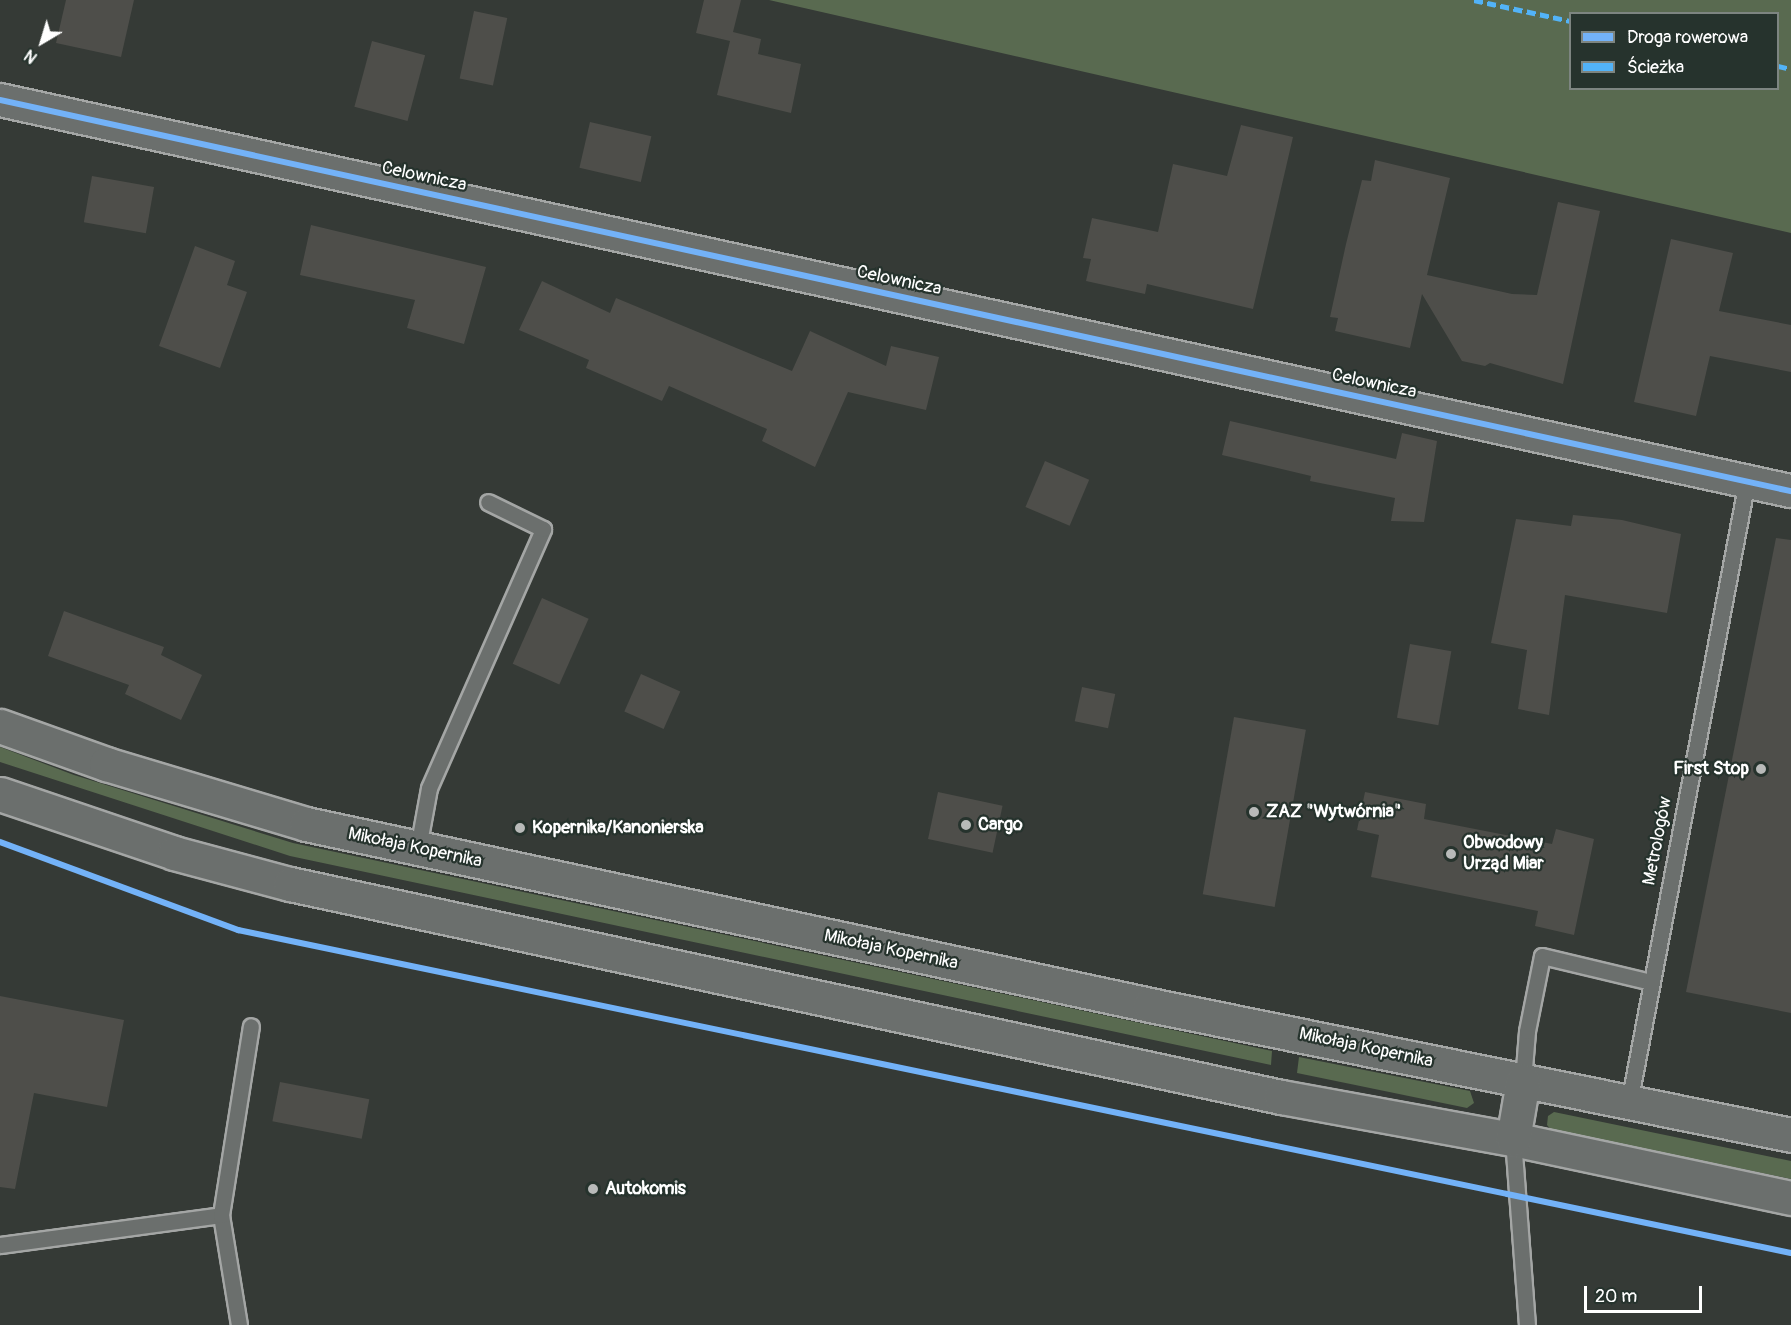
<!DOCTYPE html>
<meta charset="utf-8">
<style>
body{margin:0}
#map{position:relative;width:1791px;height:1325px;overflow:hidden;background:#353a36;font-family:Pangolin,sans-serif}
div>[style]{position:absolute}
.green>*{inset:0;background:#596a50}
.building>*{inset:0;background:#4e4e4a;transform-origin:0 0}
.roads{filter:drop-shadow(2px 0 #a4a6a5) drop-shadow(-2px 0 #a4a6a5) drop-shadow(0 2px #a4a6a5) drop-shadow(0 -2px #a4a6a5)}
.service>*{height:15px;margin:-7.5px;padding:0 7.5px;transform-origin:7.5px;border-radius:7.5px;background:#6b6f6d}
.minor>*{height:32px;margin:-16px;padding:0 16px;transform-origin:16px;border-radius:16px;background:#6b6f6d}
.secondary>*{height:33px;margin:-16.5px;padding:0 16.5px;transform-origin:16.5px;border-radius:16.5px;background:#6b6f6d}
.quiet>*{height:4.5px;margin-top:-2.25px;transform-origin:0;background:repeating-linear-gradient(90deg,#52b3f8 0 9px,transparent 0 13.5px)}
.cycleway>*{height:6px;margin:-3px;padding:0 3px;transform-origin:3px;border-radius:3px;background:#73b2f8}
.dots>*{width:16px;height:16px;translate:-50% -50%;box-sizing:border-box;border:3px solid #26332d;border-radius:50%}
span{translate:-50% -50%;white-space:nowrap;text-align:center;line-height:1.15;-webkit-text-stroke:4.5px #26332d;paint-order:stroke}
.street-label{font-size:18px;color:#fff}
.poi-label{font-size:18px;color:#fff;font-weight:700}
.right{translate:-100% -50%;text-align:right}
.left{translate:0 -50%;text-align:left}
.legend{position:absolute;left:1569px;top:12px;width:210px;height:78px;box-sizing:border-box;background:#26332d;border:2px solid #7d8581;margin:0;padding:8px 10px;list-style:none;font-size:18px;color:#fff}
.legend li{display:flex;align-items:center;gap:12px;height:30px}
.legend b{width:30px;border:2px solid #7d8581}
.north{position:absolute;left:12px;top:12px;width:60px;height:60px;-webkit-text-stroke:4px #26332d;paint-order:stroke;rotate:218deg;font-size:16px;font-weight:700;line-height:24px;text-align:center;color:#fff}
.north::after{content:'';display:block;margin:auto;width:21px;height:27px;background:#fff;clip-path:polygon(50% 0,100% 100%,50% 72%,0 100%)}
.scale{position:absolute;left:1584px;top:1286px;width:118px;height:27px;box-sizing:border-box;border:3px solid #fff;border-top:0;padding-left:8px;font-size:18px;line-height:21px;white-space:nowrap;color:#fff;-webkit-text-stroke:4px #26332d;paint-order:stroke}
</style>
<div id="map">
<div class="green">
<div style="clip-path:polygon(evenodd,769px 0,1791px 0,1791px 233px,769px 0,1570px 14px,1778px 14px,1778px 88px,1570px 88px,1570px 14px)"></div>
<div style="clip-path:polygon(0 747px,74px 775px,293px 843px,1272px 1051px,1271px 1065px,290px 856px,0 762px)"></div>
<div style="clip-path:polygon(1299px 1057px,1470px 1091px,1474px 1103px,1467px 1108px,1297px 1073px)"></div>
<div style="clip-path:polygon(1554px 1112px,1791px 1161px,1791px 1179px,1551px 1130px,1547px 1125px,1548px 1116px)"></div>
</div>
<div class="building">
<div style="clip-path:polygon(66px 0,134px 0,121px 57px,56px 43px)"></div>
<div style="clip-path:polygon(704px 0,741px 0,733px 32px,761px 39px,758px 54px,801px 64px,791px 113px,717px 95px,730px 41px,696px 33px)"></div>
<div style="left:474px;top:11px;width:34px;height:69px;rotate:12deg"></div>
<div style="left:372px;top:41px;width:55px;height:68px;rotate:15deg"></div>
<div style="left:590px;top:122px;width:63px;height:47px;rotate:13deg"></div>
<div style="clip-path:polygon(1241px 125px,1293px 137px,1253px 309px,1147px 284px,1145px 294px,1086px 281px,1091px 259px,1083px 258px,1092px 218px,1158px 232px,1173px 164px,1227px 176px)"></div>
<div style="clip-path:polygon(1375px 160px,1450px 178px,1427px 275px,1512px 294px,1537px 295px,1558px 202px,1600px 211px,1563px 384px,1490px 363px,1485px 366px,1462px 361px,1422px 294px,1410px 348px,1335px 331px,1338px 318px,1330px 317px,1346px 244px,1362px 180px,1371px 181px)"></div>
<div style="left:92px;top:176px;width:63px;height:47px;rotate:10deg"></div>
<div style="clip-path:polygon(311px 225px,486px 267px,464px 344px,407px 328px,415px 300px,300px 275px)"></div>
<div style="clip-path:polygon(1671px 239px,1733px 253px,1719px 311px,1791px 325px,1791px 372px,1710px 356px,1696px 416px,1634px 402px)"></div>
<div style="clip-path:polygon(195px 246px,235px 261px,227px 285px,247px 292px,220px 368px,159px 346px)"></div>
<div style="clip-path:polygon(542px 281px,610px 313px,616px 298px,792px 371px,810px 331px,886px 366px,891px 346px,939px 357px,926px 410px,848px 392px,815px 467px,762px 441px,767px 429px,669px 386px,662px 401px,586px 368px,589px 360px,519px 330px)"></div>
<div style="clip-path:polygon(1230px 421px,1396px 459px,1402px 433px,1437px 441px,1424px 522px,1391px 521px,1395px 498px,1310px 481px,1311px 476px,1222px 455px)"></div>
<div style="left:1045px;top:461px;width:48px;height:50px;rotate:23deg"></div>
<div style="clip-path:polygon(1573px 515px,1622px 520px,1681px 534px,1667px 613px,1565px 595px,1549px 715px,1518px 709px,1527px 650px,1491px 643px,1516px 519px,1571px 526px)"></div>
<div style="clip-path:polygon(1776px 538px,1791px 540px,1791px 1013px,1686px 992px)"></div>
<div style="left:542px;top:598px;width:51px;height:72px;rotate:24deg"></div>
<div style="clip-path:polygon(64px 611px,164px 647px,161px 655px,202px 675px,181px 720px,125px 694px,129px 685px,48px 656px)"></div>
<div style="left:1410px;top:644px;width:42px;height:75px;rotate:10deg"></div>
<div style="left:641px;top:674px;width:43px;height:41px;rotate:24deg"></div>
<div style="left:1082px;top:687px;width:34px;height:35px;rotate:12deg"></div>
<div style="left:1234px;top:717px;width:73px;height:180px;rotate:10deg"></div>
<div style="left:938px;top:792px;width:66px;height:48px;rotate:12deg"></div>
<div style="clip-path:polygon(1365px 792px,1426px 804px,1424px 819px,1552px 844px,1556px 829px,1594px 839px,1574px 935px,1535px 926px,1538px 911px,1371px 877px,1379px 835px,1357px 830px)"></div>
<div style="clip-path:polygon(0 996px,124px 1020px,107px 1107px,34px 1093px,15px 1189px,0 1187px)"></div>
<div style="left:280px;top:1082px;width:91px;height:40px;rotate:11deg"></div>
</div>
<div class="roads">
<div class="service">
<div style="left:418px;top:848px;width:61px;rotate:-79.6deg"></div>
<div style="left:429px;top:788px;width:283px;rotate:-66.2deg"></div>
<div style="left:543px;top:529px;width:61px;rotate:-153.9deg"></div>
<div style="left:1523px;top:1081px;width:50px;rotate:-85.4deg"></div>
<div style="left:1527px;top:1031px;width:76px;rotate:-78.7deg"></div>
<div style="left:1542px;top:956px;width:112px;rotate:13.4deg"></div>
<div style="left:1629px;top:1103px;width:633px;rotate:-79.26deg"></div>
<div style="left:1513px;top:1139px;width:187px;rotate:85.7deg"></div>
<div style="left:0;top:1245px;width:223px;rotate:-7.7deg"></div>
<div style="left:239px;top:1325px;width:111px;rotate:-99.3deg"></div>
<div style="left:221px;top:1215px;width:191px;rotate:-81deg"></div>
</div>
<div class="minor">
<div style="left:0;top:100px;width:1833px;rotate:12.32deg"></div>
</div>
<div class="secondary">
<div style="left:0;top:726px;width:113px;rotate:19.7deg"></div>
<div style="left:106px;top:764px;width:209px;rotate:16.7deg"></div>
<div style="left:306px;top:824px;width:863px;rotate:12.1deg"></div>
<div style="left:1150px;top:1005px;width:654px;rotate:11.46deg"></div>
<div style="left:0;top:794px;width:184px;rotate:18.7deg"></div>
<div style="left:174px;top:853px;width:120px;rotate:15deg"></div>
<div style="left:290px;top:884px;width:1014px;rotate:12.13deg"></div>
<div style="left:1281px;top:1097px;width:236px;rotate:10.3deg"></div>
<div style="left:1513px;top:1139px;width:284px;rotate:12deg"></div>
<div style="left:1513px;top:1139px;width:59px;rotate:-80.2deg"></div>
</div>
</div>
<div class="quiet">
<div style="left:1474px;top:0;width:98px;rotate:12.3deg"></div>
<div style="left:1778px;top:66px;width:13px;rotate:13deg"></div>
</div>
<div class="cycleway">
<div style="left:0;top:100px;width:1833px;rotate:12.32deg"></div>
<div style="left:0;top:842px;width:254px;rotate:20.3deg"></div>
<div style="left:238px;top:930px;width:1586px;rotate:11.75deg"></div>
</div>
<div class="dots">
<div style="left:1761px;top:769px;background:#b8bab9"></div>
<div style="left:1254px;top:812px;background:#b8bab9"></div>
<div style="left:966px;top:825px;background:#b8bab9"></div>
<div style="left:520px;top:828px;background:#b8bab9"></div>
<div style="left:1451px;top:854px;background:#b8bab9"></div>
<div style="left:593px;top:1189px;background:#b8bab9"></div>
</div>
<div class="street-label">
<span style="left:424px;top:177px;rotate:12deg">Celownicza</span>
<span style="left:899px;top:281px;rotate:12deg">Celownicza</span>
<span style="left:1374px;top:384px;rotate:12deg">Celownicza</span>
<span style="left:1658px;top:841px;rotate:-79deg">Metrologów</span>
<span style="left:415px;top:848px;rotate:12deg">Mikołaja Kopernika</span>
<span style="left:891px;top:950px;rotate:12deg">Mikołaja Kopernika</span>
<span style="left:1366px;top:1048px;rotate:12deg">Mikołaja Kopernika</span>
</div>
<div class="poi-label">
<span class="right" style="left:1749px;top:769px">First Stop</span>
<span class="left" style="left:1266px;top:812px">ZAZ "Wytwórnia"</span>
<span class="left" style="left:978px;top:825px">Cargo</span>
<span class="left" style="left:532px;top:828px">Kopernika/Kanonierska</span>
<span class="left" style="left:1463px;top:854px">Obwodowy<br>Urząd Miar</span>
<span class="left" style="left:605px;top:1189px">Autokomis</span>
</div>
<ul class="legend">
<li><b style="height:8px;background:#73b2f8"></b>Droga rowerowa</li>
<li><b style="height:8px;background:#52b3f8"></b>Ścieżka</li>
</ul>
<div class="north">N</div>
<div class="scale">20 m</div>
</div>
